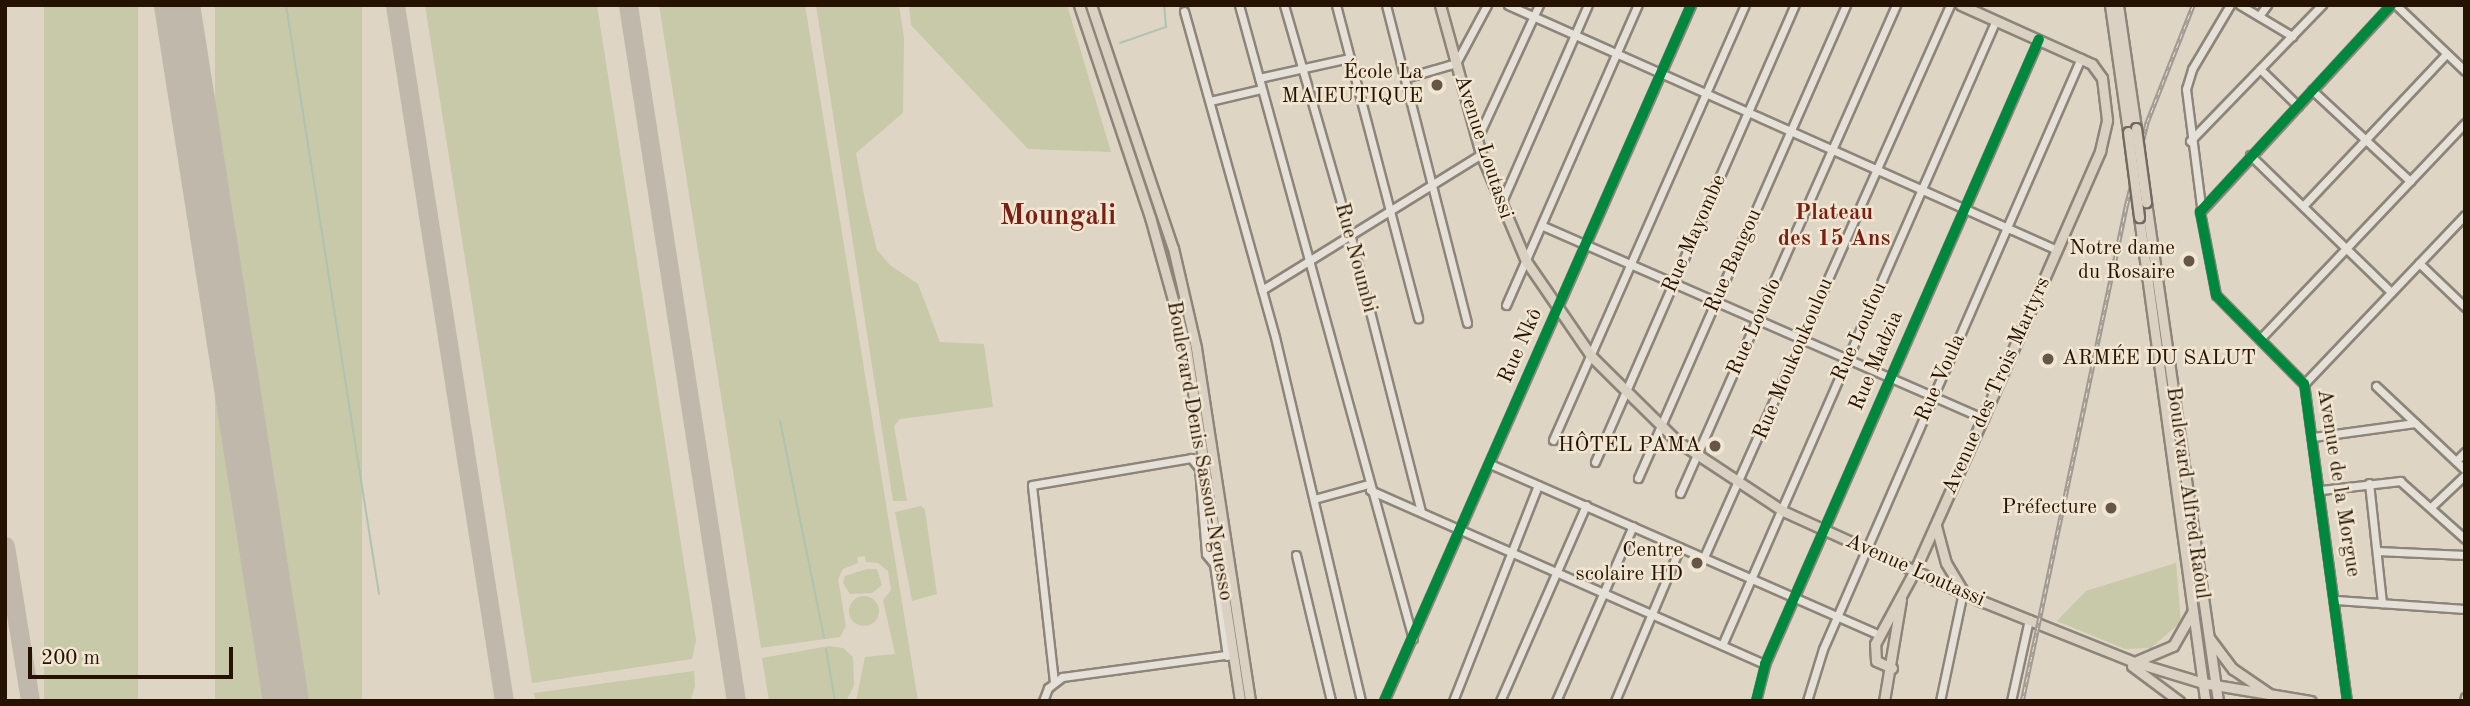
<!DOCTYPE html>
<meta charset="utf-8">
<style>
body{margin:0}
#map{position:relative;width:2470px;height:706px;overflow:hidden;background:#ded5c4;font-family:"Old Standard TT",serif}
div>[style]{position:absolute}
.green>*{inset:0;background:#c7c9a8;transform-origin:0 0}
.round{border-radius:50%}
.stream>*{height:2px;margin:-1px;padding:0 1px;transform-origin:1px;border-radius:1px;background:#aec3b1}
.taxiway>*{height:19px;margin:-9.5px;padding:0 9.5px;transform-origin:9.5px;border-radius:9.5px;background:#bfb8ab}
.runway>*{height:46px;margin:-23px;padding:0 23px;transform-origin:23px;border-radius:23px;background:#bfb8ab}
.roads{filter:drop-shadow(2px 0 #8d8579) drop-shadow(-2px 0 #8d8579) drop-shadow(0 2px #8d8579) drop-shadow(0 -2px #8d8579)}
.minor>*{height:7px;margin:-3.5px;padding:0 3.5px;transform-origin:3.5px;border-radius:3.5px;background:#e6e1d8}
.major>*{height:9px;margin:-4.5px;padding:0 4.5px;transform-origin:4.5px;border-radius:4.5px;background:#dad1c3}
.rail>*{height:4.5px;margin-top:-2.25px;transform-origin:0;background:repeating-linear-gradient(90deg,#f1e6d2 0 5px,#a09a92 0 10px);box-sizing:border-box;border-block:2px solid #a09a92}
.bridges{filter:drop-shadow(2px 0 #726a5f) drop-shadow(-2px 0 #726a5f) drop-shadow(0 2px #726a5f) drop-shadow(0 -2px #726a5f)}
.major-bridge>*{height:9px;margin:-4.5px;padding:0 4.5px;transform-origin:4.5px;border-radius:4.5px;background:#dad1c3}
.cycleway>*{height:10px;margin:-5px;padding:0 5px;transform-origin:5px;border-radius:5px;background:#00873e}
.dots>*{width:19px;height:19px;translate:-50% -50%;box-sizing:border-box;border:4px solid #f1e6d2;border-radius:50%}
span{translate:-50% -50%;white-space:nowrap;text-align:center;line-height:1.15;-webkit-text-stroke:5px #f1e6d2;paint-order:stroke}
.poi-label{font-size:21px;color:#261200}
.right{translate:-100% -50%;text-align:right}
.left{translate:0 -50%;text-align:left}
.street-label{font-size:21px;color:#261200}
.neighbourhood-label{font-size:23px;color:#7a1f14;font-weight:700}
.district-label{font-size:28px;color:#7a1f14;font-weight:700}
.frame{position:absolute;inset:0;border:7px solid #261200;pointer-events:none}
.scale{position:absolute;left:28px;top:647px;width:205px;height:32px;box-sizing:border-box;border:4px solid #261200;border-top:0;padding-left:9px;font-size:21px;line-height:24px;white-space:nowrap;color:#261200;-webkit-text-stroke:5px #f1e6d2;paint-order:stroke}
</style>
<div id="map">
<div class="green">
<div style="left:44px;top:5px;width:94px;height:704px"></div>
<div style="left:215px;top:5px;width:147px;height:704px"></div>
<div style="clip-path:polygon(425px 5px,597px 5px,696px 640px,692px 659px,532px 683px)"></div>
<div style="clip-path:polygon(659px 5px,805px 5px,918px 701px,856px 701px,865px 657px,895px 654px,883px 600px,891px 590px,888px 571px,878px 563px,866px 562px,865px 556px,857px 557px,858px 563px,843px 569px,838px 579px,846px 626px,840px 637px,761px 648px)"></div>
<div style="clip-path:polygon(816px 5px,899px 5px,904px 38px,903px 113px,856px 153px,866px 205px,877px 250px,890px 265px,918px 284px,940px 342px,984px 344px,993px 407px,900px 419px,894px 426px,907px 501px,893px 501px)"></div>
<div style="clip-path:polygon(909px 5px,1067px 5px,1111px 152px,1028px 149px,911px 25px)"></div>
<div style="clip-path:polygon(921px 506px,925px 510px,937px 594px,912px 601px,895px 512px)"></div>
<div style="clip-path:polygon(2176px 563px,2181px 622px,2151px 648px,2125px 649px,2057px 621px,2086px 591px)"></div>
<div style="clip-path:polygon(867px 569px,877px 569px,882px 585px,872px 593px,850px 594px,843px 583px,845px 576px)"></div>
<div class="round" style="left:849px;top:596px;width:30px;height:30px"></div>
<div style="clip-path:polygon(829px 646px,843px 648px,853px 657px,854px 686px,846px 701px,769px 701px,762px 658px)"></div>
<div style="clip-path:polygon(694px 671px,695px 687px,690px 701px,536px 701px,534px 693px)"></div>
</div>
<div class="stream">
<div style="left:286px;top:5px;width:596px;rotate:81.03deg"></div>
<div style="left:1120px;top:43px;width:49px;rotate:-19.2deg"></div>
<div style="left:1166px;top:27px;width:22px;rotate:-95deg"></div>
<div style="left:780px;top:421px;width:221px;rotate:78.5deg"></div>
<div style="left:826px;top:649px;width:53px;rotate:80.2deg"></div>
</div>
<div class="taxiway">
<div style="left:395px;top:5px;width:704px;rotate:81.1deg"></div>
<div style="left:628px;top:5px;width:704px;rotate:81.18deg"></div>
<div style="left:5px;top:546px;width:157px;rotate:80.8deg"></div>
</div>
<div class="runway">
<div style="left:177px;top:5px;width:704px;rotate:81.1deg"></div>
</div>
<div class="roads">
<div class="minor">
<div style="left:1239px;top:5px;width:657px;rotate:74.65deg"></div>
<div style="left:1284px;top:5px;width:237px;rotate:73.9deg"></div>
<div style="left:1350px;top:233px;width:287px;rotate:75.7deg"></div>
<div style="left:1336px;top:5px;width:324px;rotate:75.3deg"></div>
<div style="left:1386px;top:5px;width:328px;rotate:75.7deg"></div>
<div style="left:1508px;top:5px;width:601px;rotate:24.05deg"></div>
<div style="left:2240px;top:5px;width:61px;rotate:30.8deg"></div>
<div style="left:2396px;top:5px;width:95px;rotate:43.7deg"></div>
<div style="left:1184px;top:11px;width:338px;rotate:74.4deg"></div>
<div style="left:1275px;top:337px;width:374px;rotate:76.7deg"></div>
<div style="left:2259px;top:16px;width:14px;rotate:-54deg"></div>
<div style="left:2260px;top:69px;width:53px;rotate:44.2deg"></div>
<div style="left:1259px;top:78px;width:92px;rotate:-12.5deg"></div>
<div style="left:1405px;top:78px;width:53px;rotate:-16.4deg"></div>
<div style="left:1456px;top:63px;width:66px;rotate:-61.9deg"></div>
<div style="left:2312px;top:90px;width:134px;rotate:42.9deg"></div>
<div style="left:1210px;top:101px;width:52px;rotate:-13.2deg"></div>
<div style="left:1477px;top:139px;width:148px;rotate:-65.2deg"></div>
<div style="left:2190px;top:141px;width:190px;rotate:-45.9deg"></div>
<div style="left:2250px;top:155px;width:197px;rotate:44.2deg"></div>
<div style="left:1500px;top:206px;width:219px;rotate:-66.4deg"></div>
<div style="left:2201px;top:206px;width:118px;rotate:-97.3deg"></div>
<div style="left:2186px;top:89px;width:21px;rotate:-73deg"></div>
<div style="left:2192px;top:69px;width:74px;rotate:-59.3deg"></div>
<div style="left:2303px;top:206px;width:209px;rotate:-46.7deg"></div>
<div style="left:1543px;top:226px;width:480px;rotate:23.6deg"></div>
<div style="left:2419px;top:263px;width:64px;rotate:43.7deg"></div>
<div style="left:1262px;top:290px;width:258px;rotate:-31.8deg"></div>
<div style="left:1506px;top:305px;width:328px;rotate:-66.3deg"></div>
<div style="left:2260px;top:339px;width:298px;rotate:-46.5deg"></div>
<div style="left:2304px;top:384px;width:233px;rotate:-46.4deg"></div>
<div style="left:2376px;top:386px;width:122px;rotate:43.3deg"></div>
<div style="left:2313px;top:437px;width:103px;rotate:-7.8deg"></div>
<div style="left:1553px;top:440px;width:475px;rotate:-66.2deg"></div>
<div style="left:2456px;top:461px;width:13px;rotate:-45deg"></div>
<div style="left:1595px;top:462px;width:499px;rotate:-66.4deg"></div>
<div style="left:1490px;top:464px;width:425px;rotate:23.7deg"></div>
<div style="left:1638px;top:478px;width:517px;rotate:-66.26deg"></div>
<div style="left:2369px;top:483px;width:121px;rotate:83.8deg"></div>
<div style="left:1370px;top:490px;width:432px;rotate:23.8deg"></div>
<div style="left:2321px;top:490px;width:80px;rotate:-6.5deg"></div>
<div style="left:2400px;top:481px;width:87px;rotate:41.7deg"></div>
<div style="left:1680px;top:493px;width:534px;rotate:-66.12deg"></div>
<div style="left:1314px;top:499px;width:56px;rotate:-15.5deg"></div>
<div style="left:2431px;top:507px;width:47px;rotate:-43.3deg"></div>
<div style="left:2377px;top:551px;width:88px;rotate:2.6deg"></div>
<div style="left:1296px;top:555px;width:150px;rotate:76.5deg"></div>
<div style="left:1704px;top:557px;width:604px;rotate:-65.98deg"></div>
<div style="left:1214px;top:564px;width:93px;rotate:82deg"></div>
<div style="left:2336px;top:600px;width:129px;rotate:4deg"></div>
<div style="left:1723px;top:643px;width:680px;rotate:-66.34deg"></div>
<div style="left:1054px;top:682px;width:198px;rotate:-96.4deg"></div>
<div style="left:1032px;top:485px;width:161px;rotate:-9.6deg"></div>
<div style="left:1191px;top:458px;width:13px;rotate:51deg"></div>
<div style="left:1199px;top:468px;width:86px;rotate:85.3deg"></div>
<div style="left:1206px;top:554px;width:13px;rotate:51deg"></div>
<div style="left:1214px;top:564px;width:5px"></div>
<div style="left:1043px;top:701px;width:14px;rotate:-69deg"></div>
<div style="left:1048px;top:688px;width:18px;rotate:-38deg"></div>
<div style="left:1062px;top:677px;width:173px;rotate:-7.7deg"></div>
<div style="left:1384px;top:701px;width:761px;rotate:-66.2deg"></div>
<div style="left:1453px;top:701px;width:232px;rotate:-68.5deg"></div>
<div style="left:1500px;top:701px;width:214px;rotate:-66.3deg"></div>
<div style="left:1556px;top:701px;width:191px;rotate:-66.3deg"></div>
<div style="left:1615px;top:701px;width:167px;rotate:-67.1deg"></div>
<div style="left:1756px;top:701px;width:38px;rotate:-76deg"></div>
<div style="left:1765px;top:664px;width:682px;rotate:-66.33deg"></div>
<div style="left:1807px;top:701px;width:54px;rotate:-72.9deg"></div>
<div style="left:1823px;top:649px;width:645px;rotate:-66.42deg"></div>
<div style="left:1940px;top:701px;width:111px;rotate:-78.1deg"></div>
<div style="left:2011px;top:701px;width:84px;rotate:-77.6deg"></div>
<div style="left:2347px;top:701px;width:320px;rotate:-97.7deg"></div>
<div style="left:2304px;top:384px;width:125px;rotate:-134.7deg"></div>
<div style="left:2216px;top:295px;width:85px;rotate:-100.9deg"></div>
<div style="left:2200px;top:212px;width:282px;rotate:-47.3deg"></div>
<div style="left:2464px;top:701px;width:4px;rotate:-76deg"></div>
</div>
<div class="major">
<div style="left:1079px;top:5px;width:224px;rotate:71.5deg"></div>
<div style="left:1150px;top:217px;width:135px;rotate:74.5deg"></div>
<div style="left:1186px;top:347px;width:358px;rotate:81.3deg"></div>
<div style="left:1091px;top:5px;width:256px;rotate:71.4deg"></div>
<div style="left:1173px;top:248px;width:103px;rotate:77deg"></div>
<div style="left:1196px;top:348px;width:357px;rotate:81.3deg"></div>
<div style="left:1440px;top:5px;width:155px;rotate:74.6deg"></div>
<div style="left:1481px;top:154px;width:116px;rotate:67.2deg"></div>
<div style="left:1526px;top:261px;width:116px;rotate:55.5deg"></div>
<div style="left:1592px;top:357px;width:120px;rotate:44.7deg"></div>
<div style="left:1677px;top:441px;width:127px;rotate:33.4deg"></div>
<div style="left:1783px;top:511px;width:221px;rotate:24.4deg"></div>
<div style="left:1984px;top:602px;width:162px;rotate:21.8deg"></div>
<div style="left:2134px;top:662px;width:72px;rotate:16.9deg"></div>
<div style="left:2203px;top:683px;width:109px;rotate:9.5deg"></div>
<div style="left:2110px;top:5px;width:128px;rotate:81.9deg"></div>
<div style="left:2118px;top:5px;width:124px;rotate:81.7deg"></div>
<div style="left:2146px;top:202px;width:504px;rotate:81.79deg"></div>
<div style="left:2139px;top:217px;width:488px;rotate:82.2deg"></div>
<div style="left:1936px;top:526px;width:38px;rotate:75deg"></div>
<div style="left:1946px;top:563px;width:31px;rotate:59deg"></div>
<div style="left:2210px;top:639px;width:38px;rotate:53deg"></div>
<div style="left:2233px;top:669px;width:42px;rotate:34.4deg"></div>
<div style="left:2137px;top:661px;width:39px;rotate:-23deg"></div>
<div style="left:2173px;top:646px;width:40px;rotate:-60.3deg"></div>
<div style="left:2132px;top:666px;width:59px;rotate:36.7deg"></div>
<div style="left:1892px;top:668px;width:17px;rotate:-156deg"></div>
<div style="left:1876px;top:661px;width:17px;rotate:-93deg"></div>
<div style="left:1875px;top:644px;width:84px;rotate:-61.6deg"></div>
<div style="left:1915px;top:570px;width:167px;rotate:-65.9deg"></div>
<div style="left:1983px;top:418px;width:292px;rotate:-66.3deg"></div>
<div style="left:2100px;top:151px;width:32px;rotate:-77deg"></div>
<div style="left:2107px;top:120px;width:42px;rotate:-96.8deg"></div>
<div style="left:2102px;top:78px;width:17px;rotate:-126deg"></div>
<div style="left:2092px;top:64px;width:144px;rotate:-155.8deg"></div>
<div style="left:1884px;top:701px;width:103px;rotate:-80.5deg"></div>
</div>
</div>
<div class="rail">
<div style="left:2022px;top:701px;width:506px;rotate:-78.13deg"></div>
<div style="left:2126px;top:206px;width:87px;rotate:-76deg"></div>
<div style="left:2147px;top:122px;width:126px;rotate:-68.5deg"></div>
</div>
<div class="bridges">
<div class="major-bridge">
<div style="left:2136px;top:128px;width:75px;rotate:82.3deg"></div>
<div style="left:2128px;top:132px;width:86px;rotate:82.6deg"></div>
</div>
</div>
<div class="cycleway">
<div style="left:1384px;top:701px;width:761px;rotate:-66.2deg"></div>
<div style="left:1756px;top:701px;width:38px;rotate:-76deg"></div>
<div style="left:1765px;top:664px;width:682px;rotate:-66.33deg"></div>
<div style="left:2347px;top:701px;width:320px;rotate:-97.7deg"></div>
<div style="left:2304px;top:384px;width:125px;rotate:-134.7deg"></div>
<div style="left:2216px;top:295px;width:85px;rotate:-100.9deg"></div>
<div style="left:2200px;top:212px;width:282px;rotate:-47.3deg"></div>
</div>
<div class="dots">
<div style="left:1437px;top:85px;background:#665645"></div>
<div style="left:2189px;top:261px;background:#665645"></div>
<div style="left:2048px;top:359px;background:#665645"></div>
<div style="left:1715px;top:446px;background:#665645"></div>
<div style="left:2111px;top:508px;background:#665645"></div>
<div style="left:1697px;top:563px;background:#665645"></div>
</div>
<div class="poi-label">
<span class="right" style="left:1423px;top:85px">École La<br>MAIEUTIQUE</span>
<span class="right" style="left:2175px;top:261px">Notre dame<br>du Rosaire</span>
<span class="left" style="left:2062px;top:359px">ARMÉE DU SALUT</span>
<span class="right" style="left:1701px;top:446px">HÔTEL PAMA</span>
<span class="right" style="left:2097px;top:508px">Préfecture</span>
<span class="right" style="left:1683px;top:563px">Centre<br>scolaire HD</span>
</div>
<div class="street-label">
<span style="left:1483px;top:147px;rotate:72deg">Avenue Loutassi</span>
<span style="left:1695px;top:234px;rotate:-66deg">Rue Mayombe</span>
<span style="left:1355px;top:258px;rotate:75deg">Rue Noumbi</span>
<span style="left:1734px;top:261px;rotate:-66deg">Rue Bangou</span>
<span style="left:1755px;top:327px;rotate:-66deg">Rue Louolo</span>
<span style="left:1860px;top:332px;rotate:-66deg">Rue Loufou</span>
<span style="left:1521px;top:346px;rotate:-66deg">Rue Nkô</span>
<span style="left:1794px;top:359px;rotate:-67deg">Rue Moukoukoulou</span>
<span style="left:1877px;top:361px;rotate:-67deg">Rue Madzia</span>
<span style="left:1941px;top:378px;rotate:-66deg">Rue Voula</span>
<span style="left:1997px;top:386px;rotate:-66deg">Avenue des Trois Martyrs</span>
<span style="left:1199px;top:451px;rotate:80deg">Boulevard Denis Sassou-Nguesso</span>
<span style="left:2338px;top:483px;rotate:81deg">Avenue de la Morgue</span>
<span style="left:2187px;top:493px;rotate:82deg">Boulevard Alfred Raôul</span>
<span style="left:1915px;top:571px;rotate:24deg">Avenue Loutassi</span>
</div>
<div class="neighbourhood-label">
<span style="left:1834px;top:226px">Plateau<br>des 15 Ans</span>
</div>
<div class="district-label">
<span style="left:1058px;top:217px">Moungali</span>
</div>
<div class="frame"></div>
<div class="scale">200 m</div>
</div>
